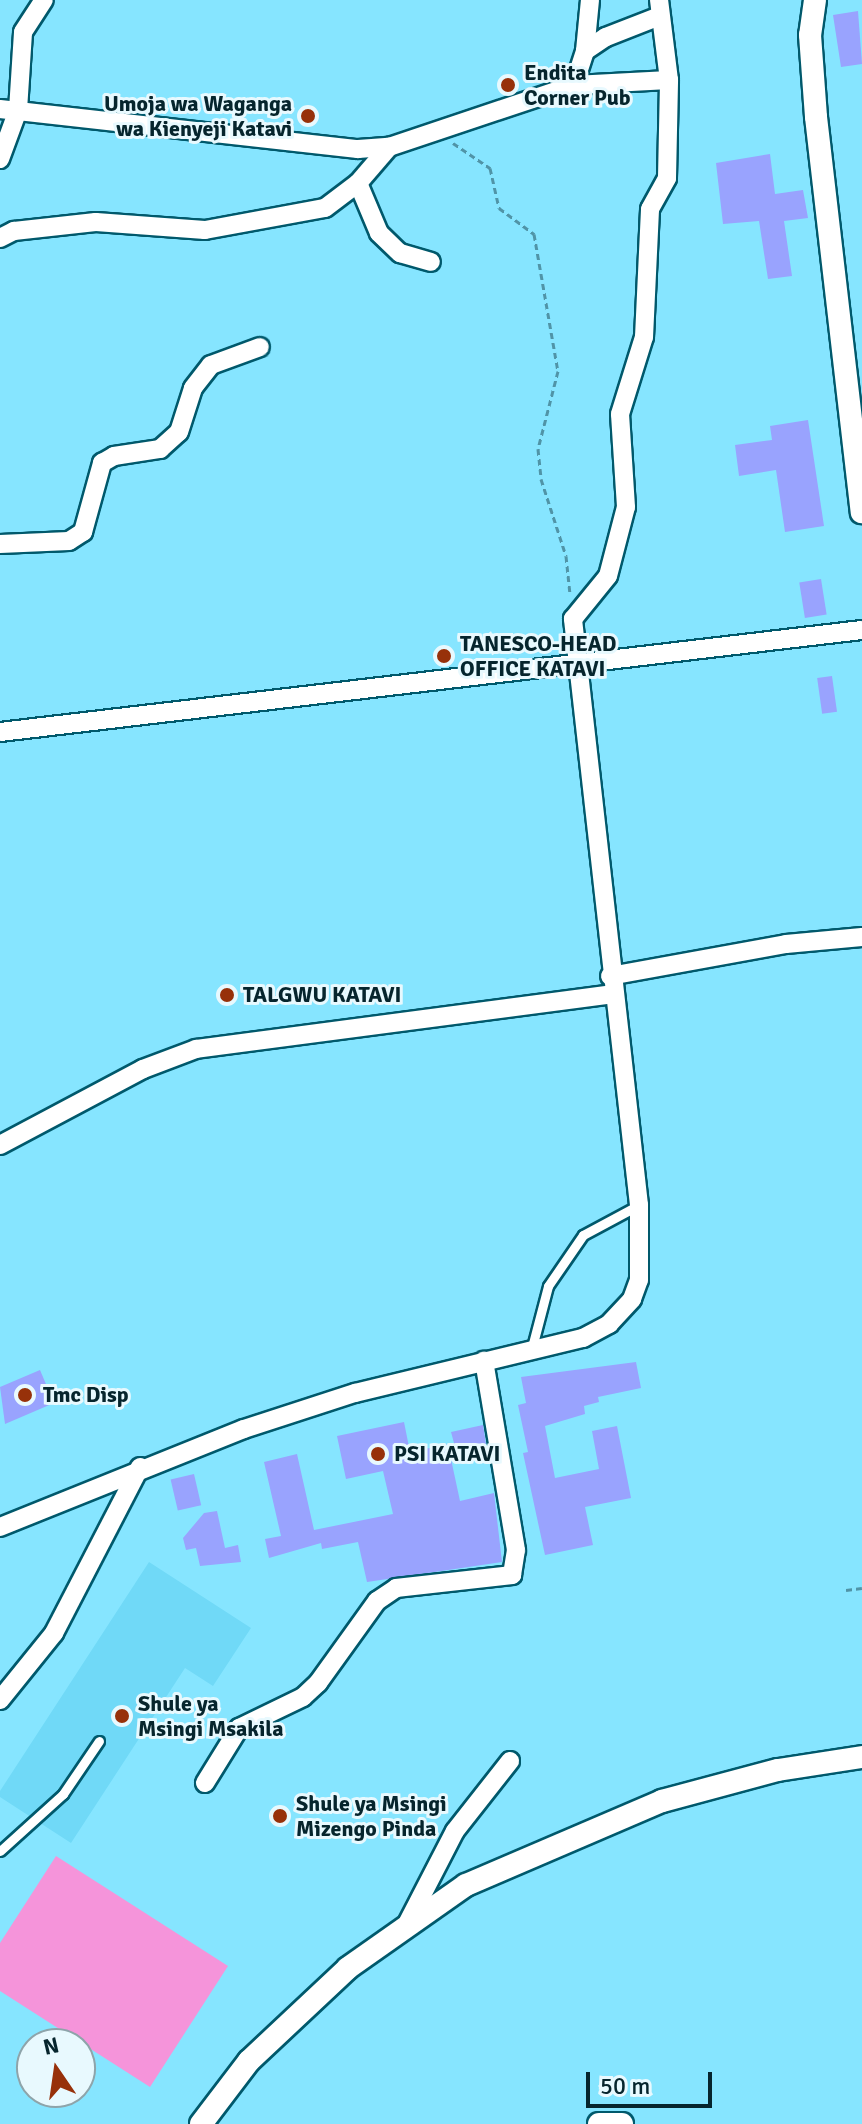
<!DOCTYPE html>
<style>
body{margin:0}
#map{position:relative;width:862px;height:2124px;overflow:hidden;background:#86e5ff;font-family:Signika,sans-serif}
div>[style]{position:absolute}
.built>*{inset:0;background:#70d9f7}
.green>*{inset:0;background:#f594da}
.building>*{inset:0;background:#99a3fe;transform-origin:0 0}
.path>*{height:3px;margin-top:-1.5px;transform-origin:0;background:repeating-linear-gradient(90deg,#5094a7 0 6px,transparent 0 10px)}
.roads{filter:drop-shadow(2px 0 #00596c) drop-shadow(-2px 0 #00596c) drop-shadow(0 2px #00596c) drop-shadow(0 -2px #00596c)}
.service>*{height:9px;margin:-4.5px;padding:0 4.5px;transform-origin:4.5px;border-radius:4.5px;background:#fff}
.minor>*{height:18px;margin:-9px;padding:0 9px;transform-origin:9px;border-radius:9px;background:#fff}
.tertiary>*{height:22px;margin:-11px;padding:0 11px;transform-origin:11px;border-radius:11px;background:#fff}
.dots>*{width:22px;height:22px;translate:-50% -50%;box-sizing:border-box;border:4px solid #e8f9fe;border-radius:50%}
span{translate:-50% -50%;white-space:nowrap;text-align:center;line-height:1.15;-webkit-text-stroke:6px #e8f9fe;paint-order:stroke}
.poi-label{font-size:22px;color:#06252d;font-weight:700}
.left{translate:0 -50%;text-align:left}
.right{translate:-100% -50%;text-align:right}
.north{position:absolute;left:16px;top:2028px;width:80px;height:80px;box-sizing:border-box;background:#e8f9fe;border:2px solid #8ea4aa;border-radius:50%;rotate:347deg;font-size:22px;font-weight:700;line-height:32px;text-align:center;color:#06252d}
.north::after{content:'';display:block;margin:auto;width:28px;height:36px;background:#97310a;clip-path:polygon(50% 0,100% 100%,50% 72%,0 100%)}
.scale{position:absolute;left:586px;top:2072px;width:126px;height:36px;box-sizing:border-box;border:4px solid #06252d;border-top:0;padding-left:10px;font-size:24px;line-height:28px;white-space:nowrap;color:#06252d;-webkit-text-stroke:6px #e8f9fe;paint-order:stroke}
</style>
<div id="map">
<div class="built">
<div style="clip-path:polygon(149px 1562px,251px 1628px,213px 1686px,185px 1668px,71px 1843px,0 1797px,0 1791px)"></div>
</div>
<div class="green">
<div style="clip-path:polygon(56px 1856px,228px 1966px,150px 2087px,0 1991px,0 1943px)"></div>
</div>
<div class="building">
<div style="clip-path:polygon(858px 11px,862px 64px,841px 67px,833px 15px)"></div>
<div style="clip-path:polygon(770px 154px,775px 194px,803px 190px,808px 218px,784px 221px,792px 276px,768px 279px,759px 221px,723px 224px,716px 163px)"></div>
<div style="clip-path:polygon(808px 420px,824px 526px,785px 532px,776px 470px,739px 476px,735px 445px,772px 440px,770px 426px)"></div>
<div style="left:821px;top:579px;width:36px;height:22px;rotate:81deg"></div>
<div style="left:832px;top:676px;width:36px;height:15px;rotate:82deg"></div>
<div style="clip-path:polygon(636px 1362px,641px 1388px,598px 1397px,599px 1402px,584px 1406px,585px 1414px,545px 1426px,555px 1478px,599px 1469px,592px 1431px,617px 1426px,631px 1498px,585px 1507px,593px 1545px,545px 1555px,523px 1453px,528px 1452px,518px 1405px,526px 1403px,521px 1377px)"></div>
<div style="clip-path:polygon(40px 1370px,54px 1403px,5px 1424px,0 1387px)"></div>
<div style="clip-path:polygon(404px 1422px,410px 1452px,454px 1443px,451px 1432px,483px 1425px,487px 1451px,451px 1459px,460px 1501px,494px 1493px,502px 1562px,367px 1582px,358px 1542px,322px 1549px,321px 1543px,269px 1558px,265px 1539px,281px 1536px,264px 1462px,297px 1454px,314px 1530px,393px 1514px,383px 1471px,346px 1479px,337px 1436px)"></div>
<div style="left:194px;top:1474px;width:32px;height:24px;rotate:77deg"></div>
<div style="clip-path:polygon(217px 1511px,225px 1548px,238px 1545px,241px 1562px,200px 1566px,196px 1548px,186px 1550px,183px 1538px,204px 1513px)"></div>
</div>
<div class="path">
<div style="left:453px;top:143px;width:45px;rotate:34deg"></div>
<div style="left:490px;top:168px;width:41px;rotate:77.3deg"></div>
<div style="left:499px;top:208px;width:44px;rotate:36.6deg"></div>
<div style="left:534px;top:234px;width:139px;rotate:80.1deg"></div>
<div style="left:558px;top:371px;width:81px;rotate:104.4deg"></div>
<div style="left:538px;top:449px;width:30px;rotate:84deg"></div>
<div style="left:541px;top:479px;width:81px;rotate:72deg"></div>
<div style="left:566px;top:556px;width:39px;rotate:84deg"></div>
<div style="left:846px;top:1590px;width:16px;rotate:-7deg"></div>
</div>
<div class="roads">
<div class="service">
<div style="left:531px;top:1351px;width:67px;rotate:-75.3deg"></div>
<div style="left:548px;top:1286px;width:62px;rotate:-55.5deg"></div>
<div style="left:583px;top:1235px;width:64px;rotate:-28.2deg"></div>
<div style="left:0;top:1851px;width:85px;rotate:-42.1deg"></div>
<div style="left:63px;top:1794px;width:64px;rotate:-55.8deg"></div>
</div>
<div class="minor">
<div style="left:585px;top:51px;width:25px;rotate:-34deg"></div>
<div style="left:606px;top:37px;width:58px;rotate:-21.3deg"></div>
<div style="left:574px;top:85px;width:36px;rotate:-72deg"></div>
<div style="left:585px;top:51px;width:51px;rotate:-84.4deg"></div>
<div style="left:0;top:109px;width:360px;rotate:6.4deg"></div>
<div style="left:358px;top:149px;width:31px;rotate:-4deg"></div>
<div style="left:389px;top:147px;width:195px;rotate:-18.5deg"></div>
<div style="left:574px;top:85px;width:95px;rotate:-3deg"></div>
<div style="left:0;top:159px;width:52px;rotate:-69.8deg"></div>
<div style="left:18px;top:110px;width:78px;rotate:-86.3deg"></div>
<div style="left:23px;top:32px;width:38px;rotate:-57deg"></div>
<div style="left:358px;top:183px;width:54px;rotate:67.2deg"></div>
<div style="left:379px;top:233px;width:29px;rotate:44deg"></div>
<div style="left:400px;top:253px;width:32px;rotate:16deg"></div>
<div style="left:0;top:238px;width:16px;rotate:-27deg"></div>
<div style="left:14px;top:231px;width:82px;rotate:-6.3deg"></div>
<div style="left:96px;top:222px;width:109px;rotate:4.2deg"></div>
<div style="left:205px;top:230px;width:122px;rotate:-10.4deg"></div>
<div style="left:325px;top:208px;width:41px;rotate:-37.1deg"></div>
<div style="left:358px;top:183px;width:48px;rotate:-49.3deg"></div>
<div style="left:0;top:544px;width:69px;rotate:-2.5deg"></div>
<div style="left:69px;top:541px;width:17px;rotate:-33deg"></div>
<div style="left:83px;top:532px;width:72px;rotate:-74.6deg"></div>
<div style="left:102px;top:463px;width:14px;rotate:-30deg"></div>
<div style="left:114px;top:456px;width:47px;rotate:-8.7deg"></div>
<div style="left:160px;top:449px;width:25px;rotate:-42deg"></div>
<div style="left:179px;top:432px;width:46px;rotate:-72.3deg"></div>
<div style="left:193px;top:388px;width:29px;rotate:-52deg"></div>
<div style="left:211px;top:365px;width:52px;rotate:-20.2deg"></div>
<div style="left:0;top:732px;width:868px;rotate:-6.75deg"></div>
<div style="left:610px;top:976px;width:179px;rotate:-10.3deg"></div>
<div style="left:786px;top:944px;width:76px;rotate:-5.3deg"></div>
<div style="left:0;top:1145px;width:162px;rotate:-28deg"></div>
<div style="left:143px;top:1069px;width:57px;rotate:-20.7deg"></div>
<div style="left:196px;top:1049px;width:420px;rotate:-7.5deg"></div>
<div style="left:0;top:1527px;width:263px;rotate:-21.9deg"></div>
<div style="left:244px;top:1429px;width:117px;rotate:-18deg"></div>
<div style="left:355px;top:1393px;width:235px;rotate:-13.6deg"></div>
<div style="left:583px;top:1338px;width:30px;rotate:-28deg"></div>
<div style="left:609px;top:1324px;width:34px;rotate:-47deg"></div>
<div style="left:632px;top:1299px;width:20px;rotate:-70deg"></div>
<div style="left:639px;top:1280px;width:75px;rotate:-90deg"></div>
<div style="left:639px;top:1205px;width:590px;rotate:-96.43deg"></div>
<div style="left:573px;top:619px;width:55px;rotate:-50.9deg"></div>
<div style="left:608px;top:576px;width:71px;rotate:-75.4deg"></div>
<div style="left:626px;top:507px;width:93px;rotate:-93.7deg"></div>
<div style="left:620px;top:414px;width:81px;rotate:-72.7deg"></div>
<div style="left:644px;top:337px;width:128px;rotate:-87.3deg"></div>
<div style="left:650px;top:209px;width:35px;rotate:-61deg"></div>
<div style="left:667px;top:178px;width:98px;rotate:-88.8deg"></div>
<div style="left:669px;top:80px;width:81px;rotate:-97.1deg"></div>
<div style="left:0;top:1700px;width:86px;rotate:-51.1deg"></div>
<div style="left:54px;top:1633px;width:187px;rotate:-62.6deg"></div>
<div style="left:205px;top:1783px;width:65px;rotate:-58.3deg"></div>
<div style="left:239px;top:1728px;width:71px;rotate:-25.8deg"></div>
<div style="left:303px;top:1697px;width:21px;rotate:-43deg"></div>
<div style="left:318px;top:1683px;width:101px;rotate:-54.3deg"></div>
<div style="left:377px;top:1601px;width:23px;rotate:-34deg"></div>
<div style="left:396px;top:1588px;width:117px;rotate:-6.4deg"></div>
<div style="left:512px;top:1575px;width:25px;rotate:-81deg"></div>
<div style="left:516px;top:1550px;width:192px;rotate:-99.6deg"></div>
<div style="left:408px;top:1922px;width:102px;rotate:-62.7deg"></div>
<div style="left:455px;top:1831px;width:89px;rotate:-51.8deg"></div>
</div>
<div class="tertiary">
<div style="left:815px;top:0;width:35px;rotate:98deg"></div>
<div style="left:810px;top:35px;width:82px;rotate:85.8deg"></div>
<div style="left:816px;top:117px;width:398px;rotate:83.4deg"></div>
<div style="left:201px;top:2124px;width:79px;rotate:-52.7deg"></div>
<div style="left:249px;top:2061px;width:136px;rotate:-43.2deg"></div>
<div style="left:348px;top:1968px;width:144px;rotate:-35.1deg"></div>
<div style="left:466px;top:1885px;width:213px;rotate:-23.2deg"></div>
<div style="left:662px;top:1801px;width:120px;rotate:-15deg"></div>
<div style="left:778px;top:1770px;width:85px;rotate:-8.8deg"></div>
<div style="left:599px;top:2124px;width:23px"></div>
</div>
</div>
<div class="dots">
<div style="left:508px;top:85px;background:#97310a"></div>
<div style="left:308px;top:116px;background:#97310a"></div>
<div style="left:444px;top:656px;background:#97310a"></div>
<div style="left:227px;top:995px;background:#97310a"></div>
<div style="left:25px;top:1395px;background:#97310a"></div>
<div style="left:378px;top:1454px;background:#97310a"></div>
<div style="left:122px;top:1716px;background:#97310a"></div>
<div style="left:280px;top:1816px;background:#97310a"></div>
</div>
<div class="poi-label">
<span class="left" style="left:524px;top:85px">Endita<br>Corner Pub</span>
<span class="right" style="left:292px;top:116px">Umoja wa Waganga<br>wa Kienyeji Katavi</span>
<span class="left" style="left:460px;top:656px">TANESCO-HEAD<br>OFFICE KATAVI</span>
<span class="left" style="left:243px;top:995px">TALGWU KATAVI</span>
<span class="left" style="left:43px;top:1395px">Tmc Disp</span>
<span class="left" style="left:394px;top:1454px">PSI KATAVI</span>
<span class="left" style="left:138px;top:1716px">Shule ya<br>Msingi Msakila</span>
<span class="left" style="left:296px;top:1816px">Shule ya Msingi<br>Mizengo Pinda</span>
</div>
<div class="north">N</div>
<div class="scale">50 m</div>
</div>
